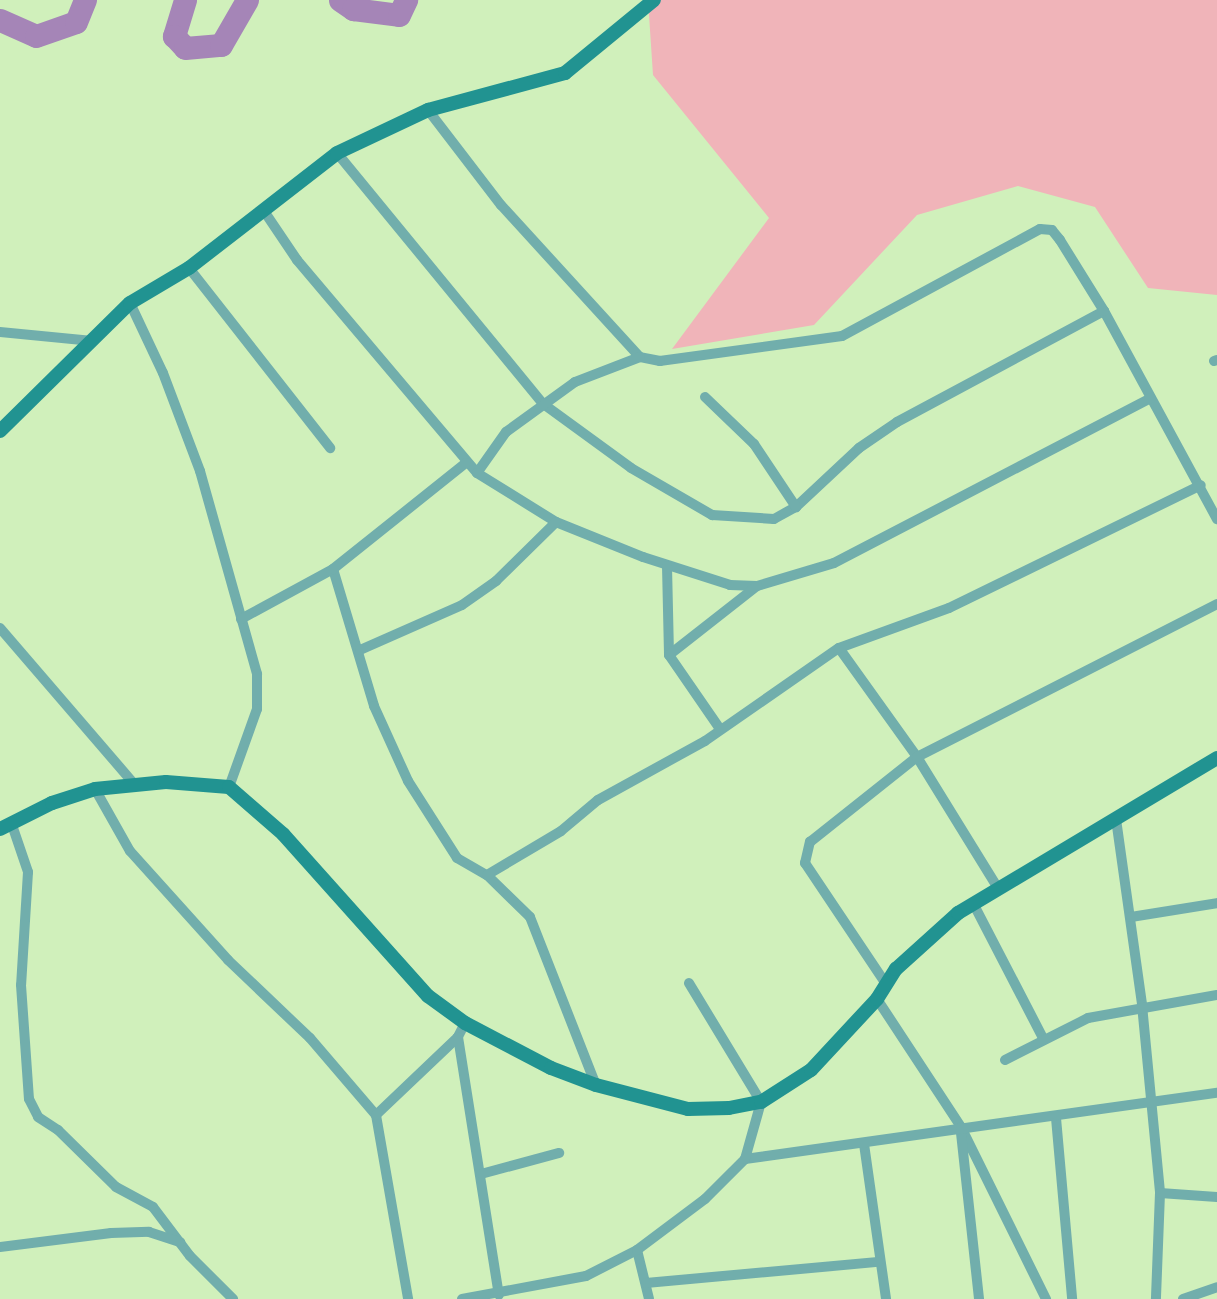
<!DOCTYPE html>
<style>
body{margin:0}
#map{position:relative;width:1217px;height:1299px;overflow:hidden;background:#d0f0bb;font-family:"Fira Sans Condensed",sans-serif}
div>[style]{position:absolute}
.green>*{inset:0;background:#f0b4b9}
.river>*{height:23px;margin:-11.5px;padding:0 11.5px;transform-origin:11.5px;border-radius:11.5px;background:#a585b7}
.street>*{height:10px;margin:-5px;padding:0 5px;transform-origin:5px;border-radius:5px;background:#71aeac}
.secondary>*{height:14px;margin:-7px;padding:0 7px;transform-origin:7px;border-radius:7px;background:#219391}
span{translate:-50% -50%;white-space:nowrap;text-align:center;line-height:1.15;-webkit-text-stroke:5px #d0f0bb;paint-order:stroke}
</style>
<div id="map">
<div class="green">
<div style="clip-path:polygon(648px 0,1217px 0,1217px 295px,1148px 288px,1095px 207px,1018px 186px,917px 215px,814px 325px,672px 349px,769px 218px,653px 75px)"></div>
</div>
<div class="river">
<div style="left:185px;top:0;width:38px;rotate:107deg"></div>
<div style="left:174px;top:36px;width:16px;rotate:47deg"></div>
<div style="left:185px;top:48px;width:36px;rotate:-5deg"></div>
<div style="left:221px;top:45px;width:52px;rotate:-60deg"></div>
<div style="left:340px;top:0;width:16px;rotate:35deg"></div>
<div style="left:353px;top:9px;width:46px;rotate:7.4deg"></div>
<div style="left:399px;top:15px;width:17px;rotate:-65deg"></div>
<div style="left:0;top:20px;width:39px;rotate:24deg"></div>
<div style="left:36px;top:36px;width:42px;rotate:-19.3deg"></div>
<div style="left:76px;top:22px;width:24px;rotate:-68deg"></div>
</div>
<div class="street">
<div style="left:428px;top:110px;width:120px;rotate:52.5deg"></div>
<div style="left:501px;top:205px;width:206px;rotate:47.6deg"></div>
<div style="left:337px;top:153px;width:323px;rotate:50.6deg"></div>
<div style="left:542px;top:403px;width:110px;rotate:36.1deg"></div>
<div style="left:631px;top:468px;width:94px;rotate:30.1deg"></div>
<div style="left:712px;top:515px;width:62px;rotate:3.7deg"></div>
<div style="left:774px;top:519px;width:25px;rotate:-29deg"></div>
<div style="left:796px;top:507px;width:86px;rotate:-43.1deg"></div>
<div style="left:859px;top:448px;width:46px;rotate:-34.4deg"></div>
<div style="left:897px;top:422px;width:235px;rotate:-28.2deg"></div>
<div style="left:1104px;top:311px;width:237px;rotate:61.5deg"></div>
<div style="left:264px;top:211px;width:59px;rotate:56deg"></div>
<div style="left:297px;top:260px;width:279px;rotate:49.8deg"></div>
<div style="left:189px;top:268px;width:229px;rotate:51.9deg"></div>
<div style="left:130px;top:303px;width:77px;rotate:64.8deg"></div>
<div style="left:163px;top:373px;width:105px;rotate:69.3deg"></div>
<div style="left:200px;top:471px;width:211px;rotate:74.3deg"></div>
<div style="left:257px;top:674px;width:35px;rotate:90deg"></div>
<div style="left:257px;top:709px;width:83px;rotate:109.7deg"></div>
<div style="left:1104px;top:311px;width:84px;rotate:-121.8deg"></div>
<div style="left:1060px;top:240px;width:13px;rotate:-129deg"></div>
<div style="left:1052px;top:230px;width:12px;rotate:-175deg"></div>
<div style="left:1040px;top:229px;width:225px;rotate:151.6deg"></div>
<div style="left:842px;top:336px;width:184px;rotate:172.2deg"></div>
<div style="left:660px;top:361px;width:20px;rotate:-169deg"></div>
<div style="left:640px;top:357px;width:70px;rotate:159deg"></div>
<div style="left:575px;top:382px;width:85px;rotate:144.1deg"></div>
<div style="left:506px;top:432px;width:50px;rotate:125.3deg"></div>
<div style="left:477px;top:473px;width:93px;rotate:31.8deg"></div>
<div style="left:556px;top:522px;width:94px;rotate:21.9deg"></div>
<div style="left:643px;top:557px;width:91px;rotate:17.8deg"></div>
<div style="left:730px;top:585px;width:27px;rotate:2deg"></div>
<div style="left:757px;top:586px;width:80px;rotate:-16.6deg"></div>
<div style="left:834px;top:563px;width:357px;rotate:-27.5deg"></div>
<div style="left:0;top:332px;width:93px;rotate:5.5deg"></div>
<div style="left:1214px;top:361px;width:3px;rotate:-18deg"></div>
<div style="left:705px;top:397px;width:68px;rotate:43.8deg"></div>
<div style="left:754px;top:444px;width:76px;rotate:56.3deg"></div>
<div style="left:667px;top:566px;width:89px;rotate:88.7deg"></div>
<div style="left:669px;top:655px;width:90px;rotate:55.4deg"></div>
<div style="left:333px;top:569px;width:143px;rotate:73.3deg"></div>
<div style="left:374px;top:706px;width:82px;rotate:65.6deg"></div>
<div style="left:408px;top:781px;width:91px;rotate:57.5deg"></div>
<div style="left:457px;top:858px;width:34px;rotate:30deg"></div>
<div style="left:487px;top:875px;width:60px;rotate:44.3deg"></div>
<div style="left:530px;top:917px;width:180px;rotate:68.6deg"></div>
<div style="left:241px;top:619px;width:105px;rotate:-28.5deg"></div>
<div style="left:333px;top:569px;width:170px;rotate:-38.6deg"></div>
<div style="left:0;top:628px;width:206px;rotate:49.3deg"></div>
<div style="left:839px;top:648px;width:134px;rotate:54.4deg"></div>
<div style="left:917px;top:757px;width:154px;rotate:58.3deg"></div>
<div style="left:360px;top:650px;width:111px;rotate:-23.8deg"></div>
<div style="left:462px;top:605px;width:42px;rotate:-35.2deg"></div>
<div style="left:496px;top:581px;width:84px;rotate:-44.5deg"></div>
<div style="left:669px;top:655px;width:112px;rotate:-38.1deg"></div>
<div style="left:95px;top:789px;width:71px;rotate:60.6deg"></div>
<div style="left:130px;top:851px;width:147px;rotate:48deg"></div>
<div style="left:228px;top:960px;width:113px;rotate:43.6deg"></div>
<div style="left:310px;top:1038px;width:101px;rotate:49.4deg"></div>
<div style="left:376px;top:1115px;width:187px;rotate:80.1deg"></div>
<div style="left:1116px;top:819px;width:188px;rotate:82deg"></div>
<div style="left:1142px;top:1005px;width:189px;rotate:84.5deg"></div>
<div style="left:1160px;top:1193px;width:106px;rotate:92.2deg"></div>
<div style="left:11px;top:822px;width:53px;rotate:71.2deg"></div>
<div style="left:28px;top:872px;width:113px;rotate:93.5deg"></div>
<div style="left:21px;top:985px;width:114px;rotate:86deg"></div>
<div style="left:29px;top:1099px;width:20px;rotate:63deg"></div>
<div style="left:38px;top:1117px;width:24px;rotate:33deg"></div>
<div style="left:58px;top:1130px;width:81px;rotate:44.5deg"></div>
<div style="left:116px;top:1187px;width:42px;rotate:28.4deg"></div>
<div style="left:153px;top:1207px;width:61px;rotate:52.9deg"></div>
<div style="left:190px;top:1256px;width:61px;rotate:45deg"></div>
<div style="left:487px;top:875px;width:86px;rotate:-30.7deg"></div>
<div style="left:561px;top:831px;width:48px;rotate:-40deg"></div>
<div style="left:598px;top:800px;width:122px;rotate:-28.9deg"></div>
<div style="left:705px;top:741px;width:163px;rotate:-34.8deg"></div>
<div style="left:839px;top:648px;width:117px;rotate:-20deg"></div>
<div style="left:949px;top:608px;width:280px;rotate:-26deg"></div>
<div style="left:973px;top:903px;width:152px;rotate:62.6deg"></div>
<div style="left:1131px;top:917px;width:87px;rotate:-9.2deg"></div>
<div style="left:884px;top:981px;width:142px;rotate:-123.8deg"></div>
<div style="left:805px;top:863px;width:22px;rotate:-77deg"></div>
<div style="left:810px;top:842px;width:137px;rotate:-38.5deg"></div>
<div style="left:917px;top:757px;width:337px;rotate:-27deg"></div>
<div style="left:877px;top:999px;width:153px;rotate:56.7deg"></div>
<div style="left:961px;top:1127px;width:192px;rotate:63.7deg"></div>
<div style="left:465px;top:1023px;width:16px;rotate:117deg"></div>
<div style="left:458px;top:1037px;width:261px;rotate:81deg"></div>
<div style="left:1005px;top:1060px;width:93px;rotate:-26.8deg"></div>
<div style="left:1088px;top:1018px;width:131px;rotate:-10.1deg"></div>
<div style="left:376px;top:1115px;width:113px;rotate:-43.6deg"></div>
<div style="left:1056px;top:1118px;width:182px;rotate:84.9deg"></div>
<div style="left:961px;top:1133px;width:167px;rotate:83.8deg"></div>
<div style="left:864px;top:1144px;width:157px;rotate:81.9deg"></div>
<div style="left:745px;top:1159px;width:477px;rotate:-8deg"></div>
<div style="left:481px;top:1174px;width:81px;rotate:-15.1deg"></div>
<div style="left:1160px;top:1193px;width:57px;rotate:4deg"></div>
<div style="left:0;top:1247px;width:112px;rotate:-7.2deg"></div>
<div style="left:111px;top:1233px;width:38px;rotate:-2deg"></div>
<div style="left:149px;top:1232px;width:33px;rotate:18deg"></div>
<div style="left:637px;top:1250px;width:50px;rotate:76.2deg"></div>
<div style="left:646px;top:1283px;width:233px;rotate:-5.2deg"></div>
<div style="left:462px;top:1299px;width:126px;rotate:-10.5deg"></div>
<div style="left:586px;top:1276px;width:57px;rotate:-27deg"></div>
<div style="left:637px;top:1250px;width:85px;rotate:-36.9deg"></div>
<div style="left:705px;top:1199px;width:57px;rotate:-45deg"></div>
<div style="left:745px;top:1159px;width:59px;rotate:-74.3deg"></div>
<div style="left:761px;top:1102px;width:139px;rotate:-121.2deg"></div>
<div style="left:1183px;top:1299px;width:36px;rotate:-19deg"></div>
</div>
<div class="secondary">
<div style="left:0;top:431px;width:182px;rotate:-44.6deg"></div>
<div style="left:130px;top:303px;width:69px;rotate:-30.7deg"></div>
<div style="left:189px;top:268px;width:187px;rotate:-37.8deg"></div>
<div style="left:337px;top:153px;width:101px;rotate:-25.3deg"></div>
<div style="left:428px;top:110px;width:142px;rotate:-15.1deg"></div>
<div style="left:565px;top:73px;width:115px;rotate:-39.4deg"></div>
<div style="left:0;top:829px;width:58px;rotate:-26.6deg"></div>
<div style="left:52px;top:803px;width:45px;rotate:-18deg"></div>
<div style="left:95px;top:789px;width:71px;rotate:-5.6deg"></div>
<div style="left:166px;top:782px;width:63px;rotate:4.5deg"></div>
<div style="left:229px;top:787px;width:72px;rotate:41deg"></div>
<div style="left:283px;top:834px;width:217px;rotate:48.2deg"></div>
<div style="left:428px;top:996px;width:46px;rotate:36.1deg"></div>
<div style="left:465px;top:1023px;width:97px;rotate:27.6deg"></div>
<div style="left:551px;top:1068px;width:48px;rotate:20.7deg"></div>
<div style="left:596px;top:1085px;width:95px;rotate:14.6deg"></div>
<div style="left:688px;top:1109px;width:41px;rotate:-1.4deg"></div>
<div style="left:729px;top:1108px;width:33px;rotate:-11deg"></div>
<div style="left:761px;top:1102px;width:59px;rotate:-32.6deg"></div>
<div style="left:811px;top:1070px;width:97px;rotate:-47.1deg"></div>
<div style="left:877px;top:999px;width:36px;rotate:-58deg"></div>
<div style="left:896px;top:969px;width:84px;rotate:-42.1deg"></div>
<div style="left:958px;top:913px;width:302px;rotate:-30.9deg"></div>
</div>
</div>
